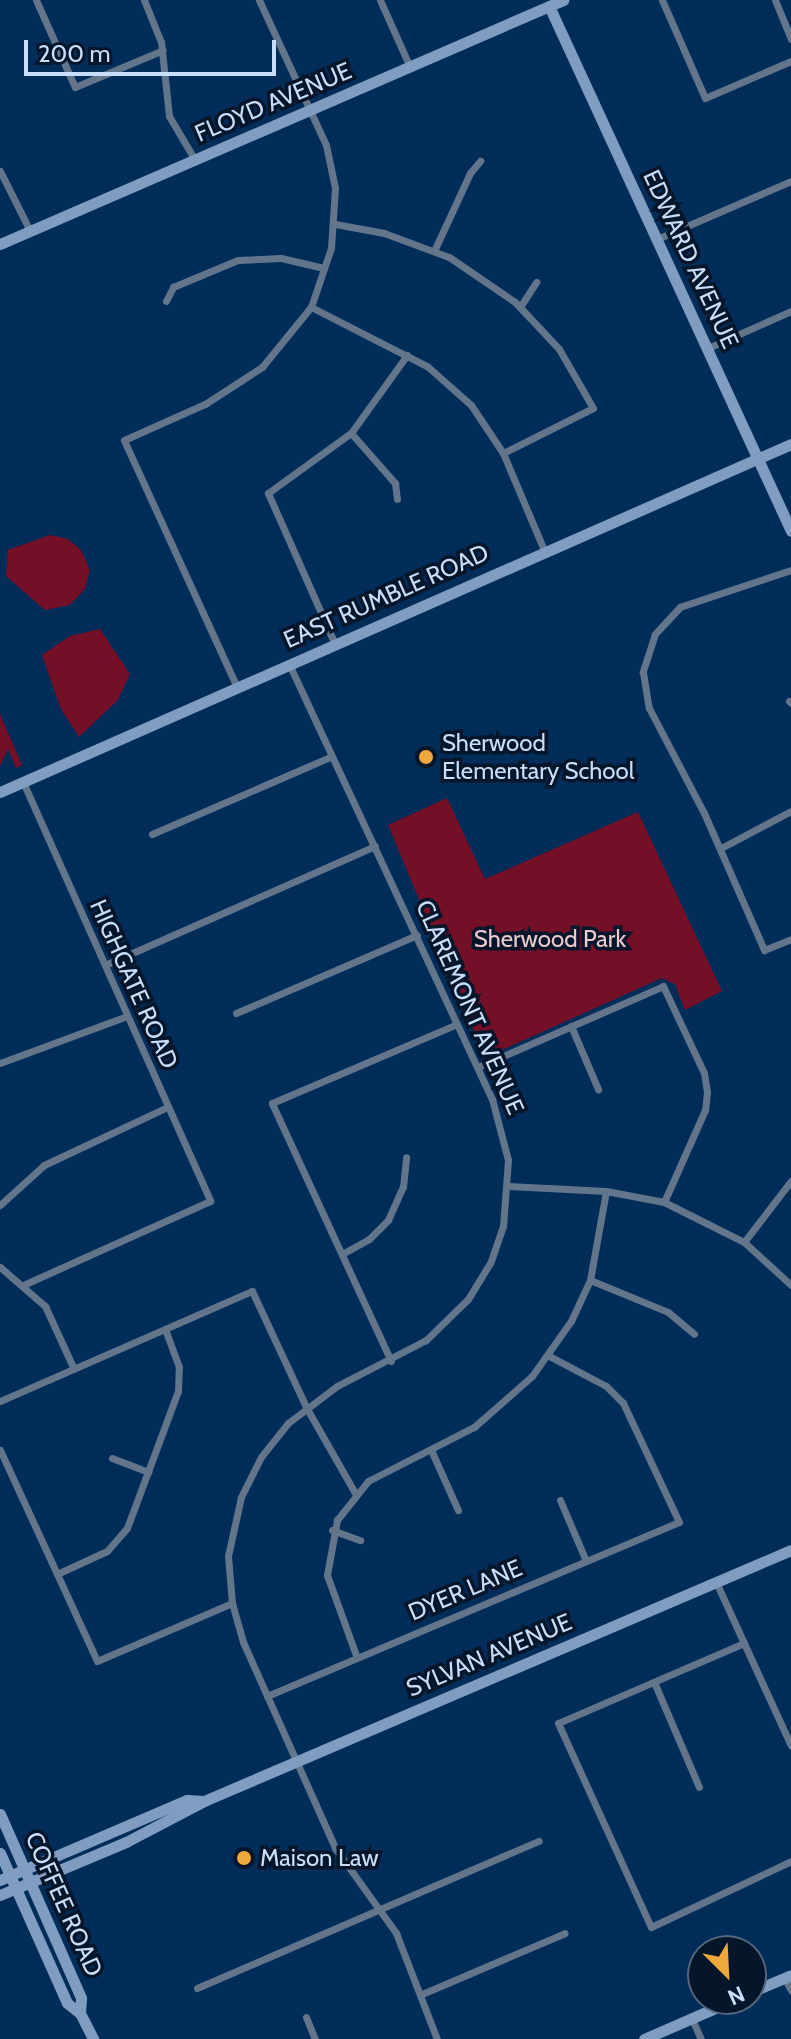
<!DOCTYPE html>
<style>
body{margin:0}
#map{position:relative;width:791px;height:2039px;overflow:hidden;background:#022d59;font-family:Cabin,sans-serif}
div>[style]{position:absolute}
.green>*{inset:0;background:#740f28}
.street>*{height:7px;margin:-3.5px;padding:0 3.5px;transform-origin:3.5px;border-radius:3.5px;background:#63758b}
.secondary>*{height:11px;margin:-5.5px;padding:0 5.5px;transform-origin:5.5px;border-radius:5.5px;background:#809dc1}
.dots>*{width:22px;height:22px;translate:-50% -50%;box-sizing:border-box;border:4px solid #06162a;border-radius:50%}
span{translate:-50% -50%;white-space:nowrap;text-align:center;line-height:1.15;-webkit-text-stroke:7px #06162a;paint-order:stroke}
.street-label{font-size:24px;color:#c7defa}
.poi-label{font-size:24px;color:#c7defa}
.left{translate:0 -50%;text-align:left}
.park-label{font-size:24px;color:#ebc9cb}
.north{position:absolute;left:687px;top:1935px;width:80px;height:80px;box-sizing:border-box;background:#06162a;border:2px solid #53667d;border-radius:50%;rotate:156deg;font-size:22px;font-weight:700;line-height:32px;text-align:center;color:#c7defa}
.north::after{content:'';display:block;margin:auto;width:28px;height:36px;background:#eea83c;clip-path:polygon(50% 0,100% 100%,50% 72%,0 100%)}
.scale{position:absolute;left:24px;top:40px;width:252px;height:36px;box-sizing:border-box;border:4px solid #c7defa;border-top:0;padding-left:10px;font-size:24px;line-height:28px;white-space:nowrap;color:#c7defa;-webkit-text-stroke:6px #06162a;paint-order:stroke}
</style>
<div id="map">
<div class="green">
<div style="clip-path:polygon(50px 535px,68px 539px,81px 550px,90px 570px,85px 589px,70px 605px,45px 610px,6px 576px,8px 550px)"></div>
<div style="clip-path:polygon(100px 629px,130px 674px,118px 700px,79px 737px,61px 709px,42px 655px,70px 636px)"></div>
<div style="clip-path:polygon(0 714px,22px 765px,16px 768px,8px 749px,0 766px)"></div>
<div style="clip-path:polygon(447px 798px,485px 879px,638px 812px,722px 991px,685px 1010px,675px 984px,662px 978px,491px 1055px,483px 1053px,388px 825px)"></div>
</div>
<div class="street">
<div style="left:36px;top:0;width:95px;rotate:65.9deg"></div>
<div style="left:75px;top:87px;width:95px;rotate:-22.8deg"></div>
<div style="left:144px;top:0;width:45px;rotate:68deg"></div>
<div style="left:161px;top:42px;width:74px;rotate:83.8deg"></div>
<div style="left:169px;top:116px;width:51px;rotate:59.4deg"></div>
<div style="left:380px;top:0;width:73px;rotate:65.9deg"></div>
<div style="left:662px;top:0;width:107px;rotate:66.3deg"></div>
<div style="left:705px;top:98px;width:94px;rotate:-23.3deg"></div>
<div style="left:775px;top:0;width:42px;rotate:67.7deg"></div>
<div style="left:0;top:171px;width:67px;rotate:63.4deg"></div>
<div style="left:335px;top:224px;width:50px;rotate:10.4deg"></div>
<div style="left:384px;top:233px;width:69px;rotate:20.3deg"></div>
<div style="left:449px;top:257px;width:80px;rotate:34.3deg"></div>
<div style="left:515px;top:302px;width:64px;rotate:46.9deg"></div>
<div style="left:559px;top:349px;width:68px;rotate:60deg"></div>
<div style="left:593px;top:408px;width:101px;rotate:153.4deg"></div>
<div style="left:657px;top:239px;width:146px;rotate:-23.4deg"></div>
<div style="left:434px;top:251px;width:86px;rotate:-65.2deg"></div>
<div style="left:470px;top:173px;width:16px;rotate:-50deg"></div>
<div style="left:166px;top:301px;width:16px;rotate:-63deg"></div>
<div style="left:173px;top:287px;width:70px;rotate:-22.6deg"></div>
<div style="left:238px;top:260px;width:43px;rotate:-2.7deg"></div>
<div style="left:281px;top:258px;width:44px;rotate:13.1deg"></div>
<div style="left:311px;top:307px;width:130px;rotate:27deg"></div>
<div style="left:427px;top:366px;width:59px;rotate:41.6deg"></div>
<div style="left:471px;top:405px;width:58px;rotate:56.3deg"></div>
<div style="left:503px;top:453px;width:105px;rotate:67.1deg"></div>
<div style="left:520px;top:307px;width:30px;rotate:-57deg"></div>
<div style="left:708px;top:348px;width:91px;rotate:-24deg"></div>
<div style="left:351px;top:433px;width:67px;rotate:48.7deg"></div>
<div style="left:395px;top:483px;width:16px;rotate:83deg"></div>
<div style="left:791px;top:570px;width:117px;rotate:161.6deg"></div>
<div style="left:680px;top:607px;width:37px;rotate:133deg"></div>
<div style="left:655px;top:634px;width:40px;rotate:108deg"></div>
<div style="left:643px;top:672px;width:36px;rotate:81deg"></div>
<div style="left:649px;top:708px;width:119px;rotate:62.4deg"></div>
<div style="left:704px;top:813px;width:150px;rotate:66.3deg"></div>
<div style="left:764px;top:950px;width:29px;rotate:-22deg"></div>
<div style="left:334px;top:642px;width:163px;rotate:-113.9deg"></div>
<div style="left:268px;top:493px;width:102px;rotate:-35.9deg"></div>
<div style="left:351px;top:433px;width:96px;rotate:-54.3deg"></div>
<div style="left:289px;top:664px;width:480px;rotate:65deg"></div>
<div style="left:492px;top:1099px;width:63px;rotate:75.3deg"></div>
<div style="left:508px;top:1160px;width:66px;rotate:94.3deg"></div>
<div style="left:503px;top:1226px;width:39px;rotate:109deg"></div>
<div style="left:490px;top:1263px;width:42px;rotate:121.4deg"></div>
<div style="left:468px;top:1299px;width:59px;rotate:135.7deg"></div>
<div style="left:426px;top:1340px;width:100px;rotate:152.7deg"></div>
<div style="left:337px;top:1386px;width:61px;rotate:142.9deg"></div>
<div style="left:288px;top:1423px;width:43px;rotate:128.5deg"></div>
<div style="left:261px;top:1457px;width:45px;rotate:116.6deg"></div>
<div style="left:241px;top:1497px;width:60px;rotate:102.4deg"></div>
<div style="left:228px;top:1556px;width:47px;rotate:85.1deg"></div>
<div style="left:232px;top:1603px;width:41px;rotate:74.2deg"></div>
<div style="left:243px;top:1642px;width:226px;rotate:65.9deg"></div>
<div style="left:335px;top:1848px;width:105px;rotate:54.3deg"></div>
<div style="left:396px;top:1933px;width:114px;rotate:68.9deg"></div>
<div style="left:236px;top:685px;width:269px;rotate:-114.6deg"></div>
<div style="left:124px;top:440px;width:89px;rotate:-24deg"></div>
<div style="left:205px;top:404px;width:68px;rotate:-33deg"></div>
<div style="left:262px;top:367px;width:77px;rotate:-50.8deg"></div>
<div style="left:311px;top:307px;width:62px;rotate:-71.3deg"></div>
<div style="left:331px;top:248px;width:60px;rotate:-86.2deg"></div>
<div style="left:335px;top:188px;width:44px;rotate:-101.8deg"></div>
<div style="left:326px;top:145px;width:160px;rotate:-114.8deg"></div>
<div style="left:789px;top:701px;width:3px;rotate:45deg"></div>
<div style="left:23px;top:782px;width:459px;rotate:65.9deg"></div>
<div style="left:210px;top:1201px;width:203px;rotate:155.8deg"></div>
<div style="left:152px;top:834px;width:196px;rotate:-23.4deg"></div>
<div style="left:721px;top:848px;width:79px;rotate:-27.9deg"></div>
<div style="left:105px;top:965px;width:295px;rotate:-23.8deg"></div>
<div style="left:236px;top:1013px;width:197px;rotate:-23.3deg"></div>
<div style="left:571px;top:1026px;width:69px;rotate:66.8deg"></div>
<div style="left:0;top:1063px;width:135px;rotate:-20.3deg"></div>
<div style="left:478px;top:1067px;width:202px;rotate:-23.6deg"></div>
<div style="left:663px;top:986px;width:96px;rotate:64.8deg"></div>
<div style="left:704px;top:1073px;width:19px;rotate:81deg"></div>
<div style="left:707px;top:1092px;width:18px;rotate:96deg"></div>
<div style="left:705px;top:1110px;width:101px;rotate:114deg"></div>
<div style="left:508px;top:1186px;width:98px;rotate:2.9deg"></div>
<div style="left:606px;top:1191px;width:59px;rotate:10.7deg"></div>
<div style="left:664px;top:1202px;width:89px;rotate:26.6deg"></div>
<div style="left:744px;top:1242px;width:64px;rotate:42.5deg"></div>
<div style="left:0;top:1205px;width:59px;rotate:-42.3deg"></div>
<div style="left:44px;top:1165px;width:136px;rotate:-25.2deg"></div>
<div style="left:744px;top:1242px;width:77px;rotate:-52.4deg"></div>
<div style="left:342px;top:1254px;width:31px;rotate:-29deg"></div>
<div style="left:369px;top:1239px;width:27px;rotate:-45deg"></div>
<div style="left:388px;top:1220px;width:36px;rotate:-66deg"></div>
<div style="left:403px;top:1187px;width:30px;rotate:-84deg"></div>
<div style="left:0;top:1267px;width:60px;rotate:40.9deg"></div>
<div style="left:45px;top:1306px;width:69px;rotate:65.3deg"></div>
<div style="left:590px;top:1280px;width:84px;rotate:22.3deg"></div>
<div style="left:668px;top:1312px;width:34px;rotate:40deg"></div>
<div style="left:391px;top:1361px;width:284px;rotate:-114.8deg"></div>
<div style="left:272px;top:1103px;width:201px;rotate:-23.1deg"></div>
<div style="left:0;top:1401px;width:275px;rotate:-23.6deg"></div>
<div style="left:252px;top:1291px;width:128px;rotate:65deg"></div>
<div style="left:306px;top:1407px;width:99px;rotate:60.3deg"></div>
<div style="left:0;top:1450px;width:232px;rotate:65.3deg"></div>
<div style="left:97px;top:1661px;width:147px;rotate:-23.2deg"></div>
<div style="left:431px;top:1450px;width:66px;rotate:65.8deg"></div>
<div style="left:112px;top:1458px;width:39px;rotate:21deg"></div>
<div style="left:560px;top:1500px;width:66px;rotate:66.9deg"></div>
<div style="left:332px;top:1530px;width:30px;rotate:20deg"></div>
<div style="left:57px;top:1574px;width:55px;rotate:-24.7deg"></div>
<div style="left:107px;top:1551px;width:30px;rotate:-49deg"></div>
<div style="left:127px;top:1528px;width:146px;rotate:-69.6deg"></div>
<div style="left:178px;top:1391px;width:24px;rotate:-88deg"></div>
<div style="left:179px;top:1367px;width:40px;rotate:-110.2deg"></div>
<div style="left:716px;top:1582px;width:180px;rotate:65.4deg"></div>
<div style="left:744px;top:1643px;width:202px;rotate:156.7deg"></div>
<div style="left:558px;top:1723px;width:224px;rotate:65.5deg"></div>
<div style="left:651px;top:1927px;width:155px;rotate:-25.2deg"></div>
<div style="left:357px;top:1658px;width:88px;rotate:-109.9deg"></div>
<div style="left:327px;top:1575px;width:56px;rotate:-79.7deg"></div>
<div style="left:337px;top:1520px;width:50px;rotate:-51.5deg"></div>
<div style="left:368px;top:1481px;width:119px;rotate:-27deg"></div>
<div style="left:474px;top:1427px;width:77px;rotate:-41.3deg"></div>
<div style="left:532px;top:1376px;width:67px;rotate:-54.7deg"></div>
<div style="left:571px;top:1321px;width:45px;rotate:-65.1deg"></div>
<div style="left:590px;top:1280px;width:90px;rotate:-79.8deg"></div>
<div style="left:654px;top:1682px;width:114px;rotate:66.8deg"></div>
<div style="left:267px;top:1696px;width:447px;rotate:-22.9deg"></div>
<div style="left:679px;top:1522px;width:132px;rotate:-115.2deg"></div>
<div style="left:623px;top:1403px;width:24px;rotate:-135deg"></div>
<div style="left:606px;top:1386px;width:64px;rotate:-152.2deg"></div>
<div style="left:784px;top:1977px;width:15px;rotate:62deg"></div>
<div style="left:197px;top:1988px;width:372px;rotate:-23.3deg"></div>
<div style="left:422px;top:1994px;width:155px;rotate:-23.1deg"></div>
<div style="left:306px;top:2017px;width:24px;rotate:68deg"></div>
<div style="left:692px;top:2019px;width:22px;rotate:66deg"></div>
</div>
<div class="secondary">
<div style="left:549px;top:6px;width:578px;rotate:65.25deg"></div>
<div style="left:0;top:244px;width:614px;rotate:-23.43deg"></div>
<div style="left:0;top:792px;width:864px;rotate:-23.75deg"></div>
<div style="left:0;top:1814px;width:201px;rotate:66.2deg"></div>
<div style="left:81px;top:1998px;width:15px;rotate:94deg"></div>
<div style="left:0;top:1853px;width:164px;rotate:65.9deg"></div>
<div style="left:67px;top:2003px;width:16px;rotate:38deg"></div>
<div style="left:80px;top:2013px;width:29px;rotate:63deg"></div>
<div style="left:0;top:1880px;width:203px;rotate:-23.2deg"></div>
<div style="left:187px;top:1800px;width:17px;rotate:3deg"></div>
<div style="left:0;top:1895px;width:137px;rotate:-22.8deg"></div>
<div style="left:126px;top:1842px;width:88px;rotate:-27.7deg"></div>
<div style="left:204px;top:1801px;width:638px;rotate:-23.15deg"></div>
<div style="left:751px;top:1992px;width:43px;rotate:-23deg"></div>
<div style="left:644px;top:2039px;width:100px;rotate:-23.5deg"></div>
</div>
<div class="dots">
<div style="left:426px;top:757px;background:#eea83c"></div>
<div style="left:244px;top:1858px;background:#eea83c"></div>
</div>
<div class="street-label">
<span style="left:273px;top:102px;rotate:-23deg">FLOYD AVENUE</span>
<span style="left:691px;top:259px;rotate:65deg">EDWARD AVENUE</span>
<span style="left:386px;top:596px;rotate:-24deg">EAST RUMBLE ROAD</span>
<span style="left:134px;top:984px;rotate:66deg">HIGHGATE ROAD</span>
<span style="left:470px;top:1007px;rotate:66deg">CLAREMONT AVENUE</span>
<span style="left:465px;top:1590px;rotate:-23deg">DYER LANE</span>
<span style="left:489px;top:1655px;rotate:-23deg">SYLVAN AVENUE</span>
<span style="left:64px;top:1904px;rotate:66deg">COFFEE ROAD</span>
</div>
<div class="poi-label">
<span class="left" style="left:442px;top:757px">Sherwood<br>Elementary School</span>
<span class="left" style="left:260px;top:1858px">Maison Law</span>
</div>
<div class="park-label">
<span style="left:550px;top:939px">Sherwood Park</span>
</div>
<div class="north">N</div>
<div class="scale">200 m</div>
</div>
